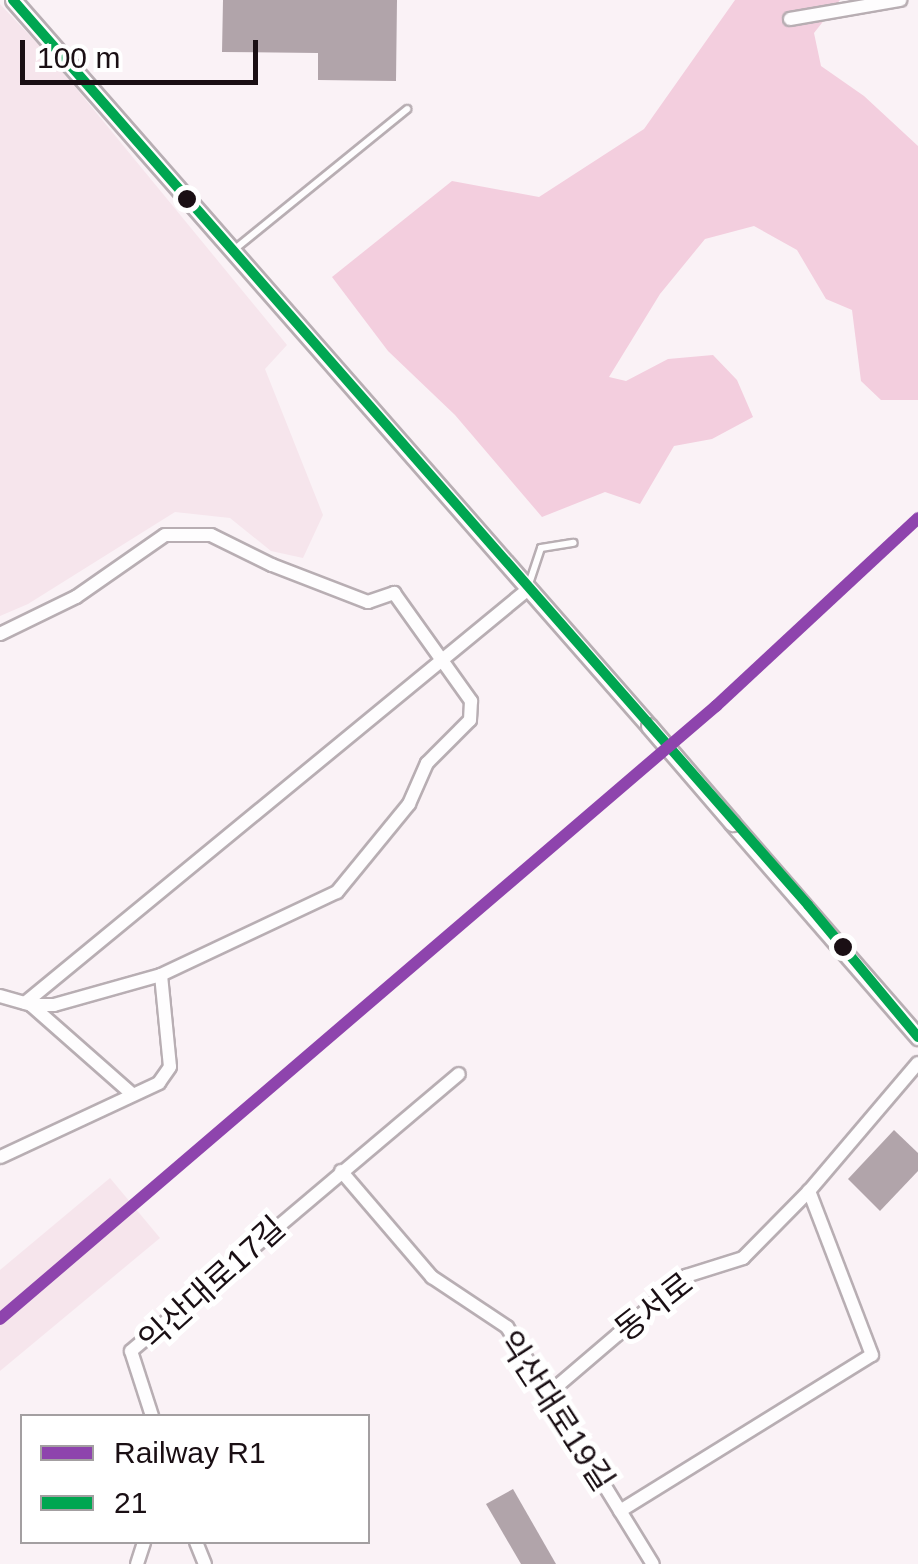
<!DOCTYPE html>
<meta charset="utf-8">
<style>
body{margin:0}
#map{position:relative;width:918px;height:1564px;overflow:hidden;background:#faf2f6;font-family:Helvetica,"Noto Sans KR",sans-serif}
div>[style]{position:absolute}
.built>*{inset:0;background:#f6e5ec}
.forest>*{inset:0;background:#f3cede}
.building>*{inset:0;background:#b1a4aa}
.roads{filter:drop-shadow(2px 0 #b8aeb3) drop-shadow(-2px 0 #b8aeb3) drop-shadow(0 2px #b8aeb3) drop-shadow(0 -2px #b8aeb3)}
.service>*{height:6px;margin:-3px;padding:0 3px;transform-origin:3px;border-radius:3px;background:#fefdfe}
.minor>*{height:12px;margin:-6px;padding:0 6px;transform-origin:6px;border-radius:6px;background:#fefdfe}
.tertiary>*{height:15px;margin:-7.5px;padding:0 7.5px;transform-origin:7.5px;border-radius:7.5px;background:#fefdfe}
.rail>*{height:5px;margin-top:-2.5px;transform-origin:0;background:repeating-linear-gradient(90deg,#cac8c9 0 15px,transparent 0 23px)}
.bridges{filter:drop-shadow(2px 0 #b8aeb3) drop-shadow(-2px 0 #b8aeb3) drop-shadow(0 2px #b8aeb3) drop-shadow(0 -2px #b8aeb3)}
.tertiary-bridge>*{height:15px;margin:-7.5px;padding:0 7.5px;transform-origin:7.5px;border-radius:7.5px;background:#fefdfe}
.bus-1>*{height:10px;margin:-5px;padding:0 5px;transform-origin:5px;border-radius:5px;background:#00a651}
.rail-1>*{height:12px;margin:-6px;padding:0 6px;transform-origin:6px;border-radius:6px;background:#8e44ad}
.dots>*{width:28px;height:28px;translate:-50% -50%;box-sizing:border-box;border:5px solid #fff;border-radius:50%}
span{translate:-50% -50%;white-space:nowrap;text-align:center;line-height:1.15;-webkit-text-stroke:10px #fff;paint-order:stroke}
.street-label{font-size:32px;color:#1a0f14}
.legend{position:absolute;left:20px;top:1414px;width:350px;height:130px;box-sizing:border-box;background:#fff;border:2px solid #a39fa1;margin:0;padding:12px 18px;list-style:none;font-size:30px;color:#1a0f14}
.legend li{display:flex;align-items:center;gap:20px;height:50px}
.legend b{width:50px;border:2px solid #a39fa1}
.scale{position:absolute;left:20px;top:40px;width:238px;height:45px;box-sizing:border-box;border:5px solid #1a0f14;border-top:0;padding-left:12px;font-size:30px;line-height:35px;white-space:nowrap;color:#1a0f14;-webkit-text-stroke:8px #fff;paint-order:stroke}
</style>
<div id="map">
<div class="built">
<div style="clip-path:polygon(0 4px,53px 60px,287px 345px,265px 369px,323px 515px,303px 558px,271px 551px,230px 518px,175px 512px,28px 604px,0 616px)"></div>
<div style="clip-path:polygon(110px 1178px,160px 1238px,0 1371px,0 1270px)"></div>
</div>
<div class="forest">
<div style="clip-path:polygon(735px 0,840px 0,814px 33px,821px 66px,864px 96px,918px 146px,918px 400px,881px 400px,861px 381px,852px 310px,826px 299px,797px 250px,754px 226px,705px 239px,660px 294px,609px 377px,626px 381px,668px 359px,713px 355px,737px 380px,753px 417px,712px 439px,674px 446px,640px 504px,605px 492px,542px 517px,455px 415px,388px 351px,332px 277px,452px 181px,539px 197px,644px 129px)"></div>
</div>
<div class="building">
<div style="clip-path:polygon(223px 0,397px 0,396px 81px,318px 80px,318px 53px,222px 52px)"></div>
<div style="clip-path:polygon(894px 1130px,918px 1153px,918px 1171px,880px 1211px,848px 1179px)"></div>
<div style="clip-path:polygon(513px 1489px,556px 1564px,521px 1564px,486px 1504px)"></div>
</div>
<div class="roads">
<div class="service">
<div style="left:235px;top:249px;width:222px;rotate:-39.1deg"></div>
<div style="left:528px;top:587px;width:41px;rotate:-71.6deg"></div>
<div style="left:541px;top:548px;width:33px;rotate:-9deg"></div>
</div>
<div class="minor">
<div style="left:790px;top:19px;width:112px;rotate:-9.8deg"></div>
<div style="left:0;top:634px;width:85px;rotate:-26deg"></div>
<div style="left:76px;top:597px;width:108px;rotate:-34.9deg"></div>
<div style="left:165px;top:535px;width:46px"></div>
<div style="left:211px;top:535px;width:68px;rotate:26.2deg"></div>
<div style="left:272px;top:565px;width:103px;rotate:21.1deg"></div>
<div style="left:368px;top:602px;width:28px;rotate:-19deg"></div>
<div style="left:394px;top:593px;width:133px;rotate:54.5deg"></div>
<div style="left:471px;top:701px;width:19px;rotate:93deg"></div>
<div style="left:470px;top:720px;width:61px;rotate:135deg"></div>
<div style="left:427px;top:763px;width:45px;rotate:113.7deg"></div>
<div style="left:409px;top:804px;width:114px;rotate:129.3deg"></div>
<div style="left:337px;top:892px;width:195px;rotate:154.8deg"></div>
<div style="left:161px;top:975px;width:92px;rotate:84.4deg"></div>
<div style="left:170px;top:1067px;width:19px;rotate:125deg"></div>
<div style="left:159px;top:1083px;width:175px;rotate:155deg"></div>
<div style="left:0;top:996px;width:32px;rotate:16deg"></div>
<div style="left:31px;top:1005px;width:135px;rotate:41.4deg"></div>
<div style="left:25px;top:1003px;width:650px;rotate:-39.44deg"></div>
<div style="left:31px;top:1005px;width:23px"></div>
<div style="left:54px;top:1005px;width:111px;rotate:-15.7deg"></div>
<div style="left:341px;top:1171px;width:140px;rotate:49.4deg"></div>
<div style="left:432px;top:1277px;width:90px;rotate:33.7deg"></div>
<div style="left:507px;top:1327px;width:278px;rotate:58.4deg"></div>
<div style="left:548px;top:1394px;width:182px;rotate:-40.5deg"></div>
<div style="left:686px;top:1276px;width:60px;rotate:-17.5deg"></div>
<div style="left:743px;top:1258px;width:94px;rotate:-45.4deg"></div>
<div style="left:809px;top:1191px;width:168px;rotate:-49.6deg"></div>
<div style="left:152px;top:1416px;width:68px;rotate:-107.9deg"></div>
<div style="left:131px;top:1351px;width:429px;rotate:-40.2deg"></div>
<div style="left:620px;top:1511px;width:296px;rotate:-31.8deg"></div>
<div style="left:872px;top:1355px;width:176px;rotate:-111deg"></div>
<div style="left:196px;top:1542px;width:24px;rotate:68deg"></div>
<div style="left:137px;top:1564px;width:23px;rotate:-72deg"></div>
</div>
<div class="tertiary">
<div style="left:13px;top:0;width:965px;rotate:48.78deg"></div>
<div style="left:732px;top:823px;width:284px;rotate:49deg"></div>
</div>
</div>
<div class="rail">
<div style="left:0;top:1319px;width:943px;rotate:-40.57deg"></div>
<div style="left:716px;top:706px;width:276px;rotate:-42.9deg"></div>
</div>
<div class="bridges">
<div class="tertiary-bridge">
<div style="left:649px;top:726px;width:128px;rotate:49.4deg"></div>
</div>
</div>
<div class="bus-1">
<div style="left:13px;top:0;width:1205px;rotate:48.7deg"></div>
<div style="left:808px;top:905px;width:172px;rotate:50.2deg"></div>
</div>
<div class="rail-1">
<div style="left:0;top:1319px;width:943px;rotate:-40.57deg"></div>
<div style="left:716px;top:706px;width:276px;rotate:-42.9deg"></div>
</div>
<div class="dots">
<div style="left:187px;top:199px;background:#1a0f14"></div>
<div style="left:843px;top:947px;background:#1a0f14"></div>
</div>
<div class="street-label">
<span style="left:212px;top:1284px;rotate:-42deg">익산대로17길</span>
<span style="left:654px;top:1307px;rotate:-38deg">동서로</span>
<span style="left:556px;top:1411px;rotate:57deg">익산대로19길</span>
</div>
<ul class="legend">
<li><b style="height:12px;background:#8e44ad"></b>Railway R1</li>
<li><b style="height:12px;background:#00a651"></b>21</li>
</ul>
<div class="scale">100 m</div>
</div>
